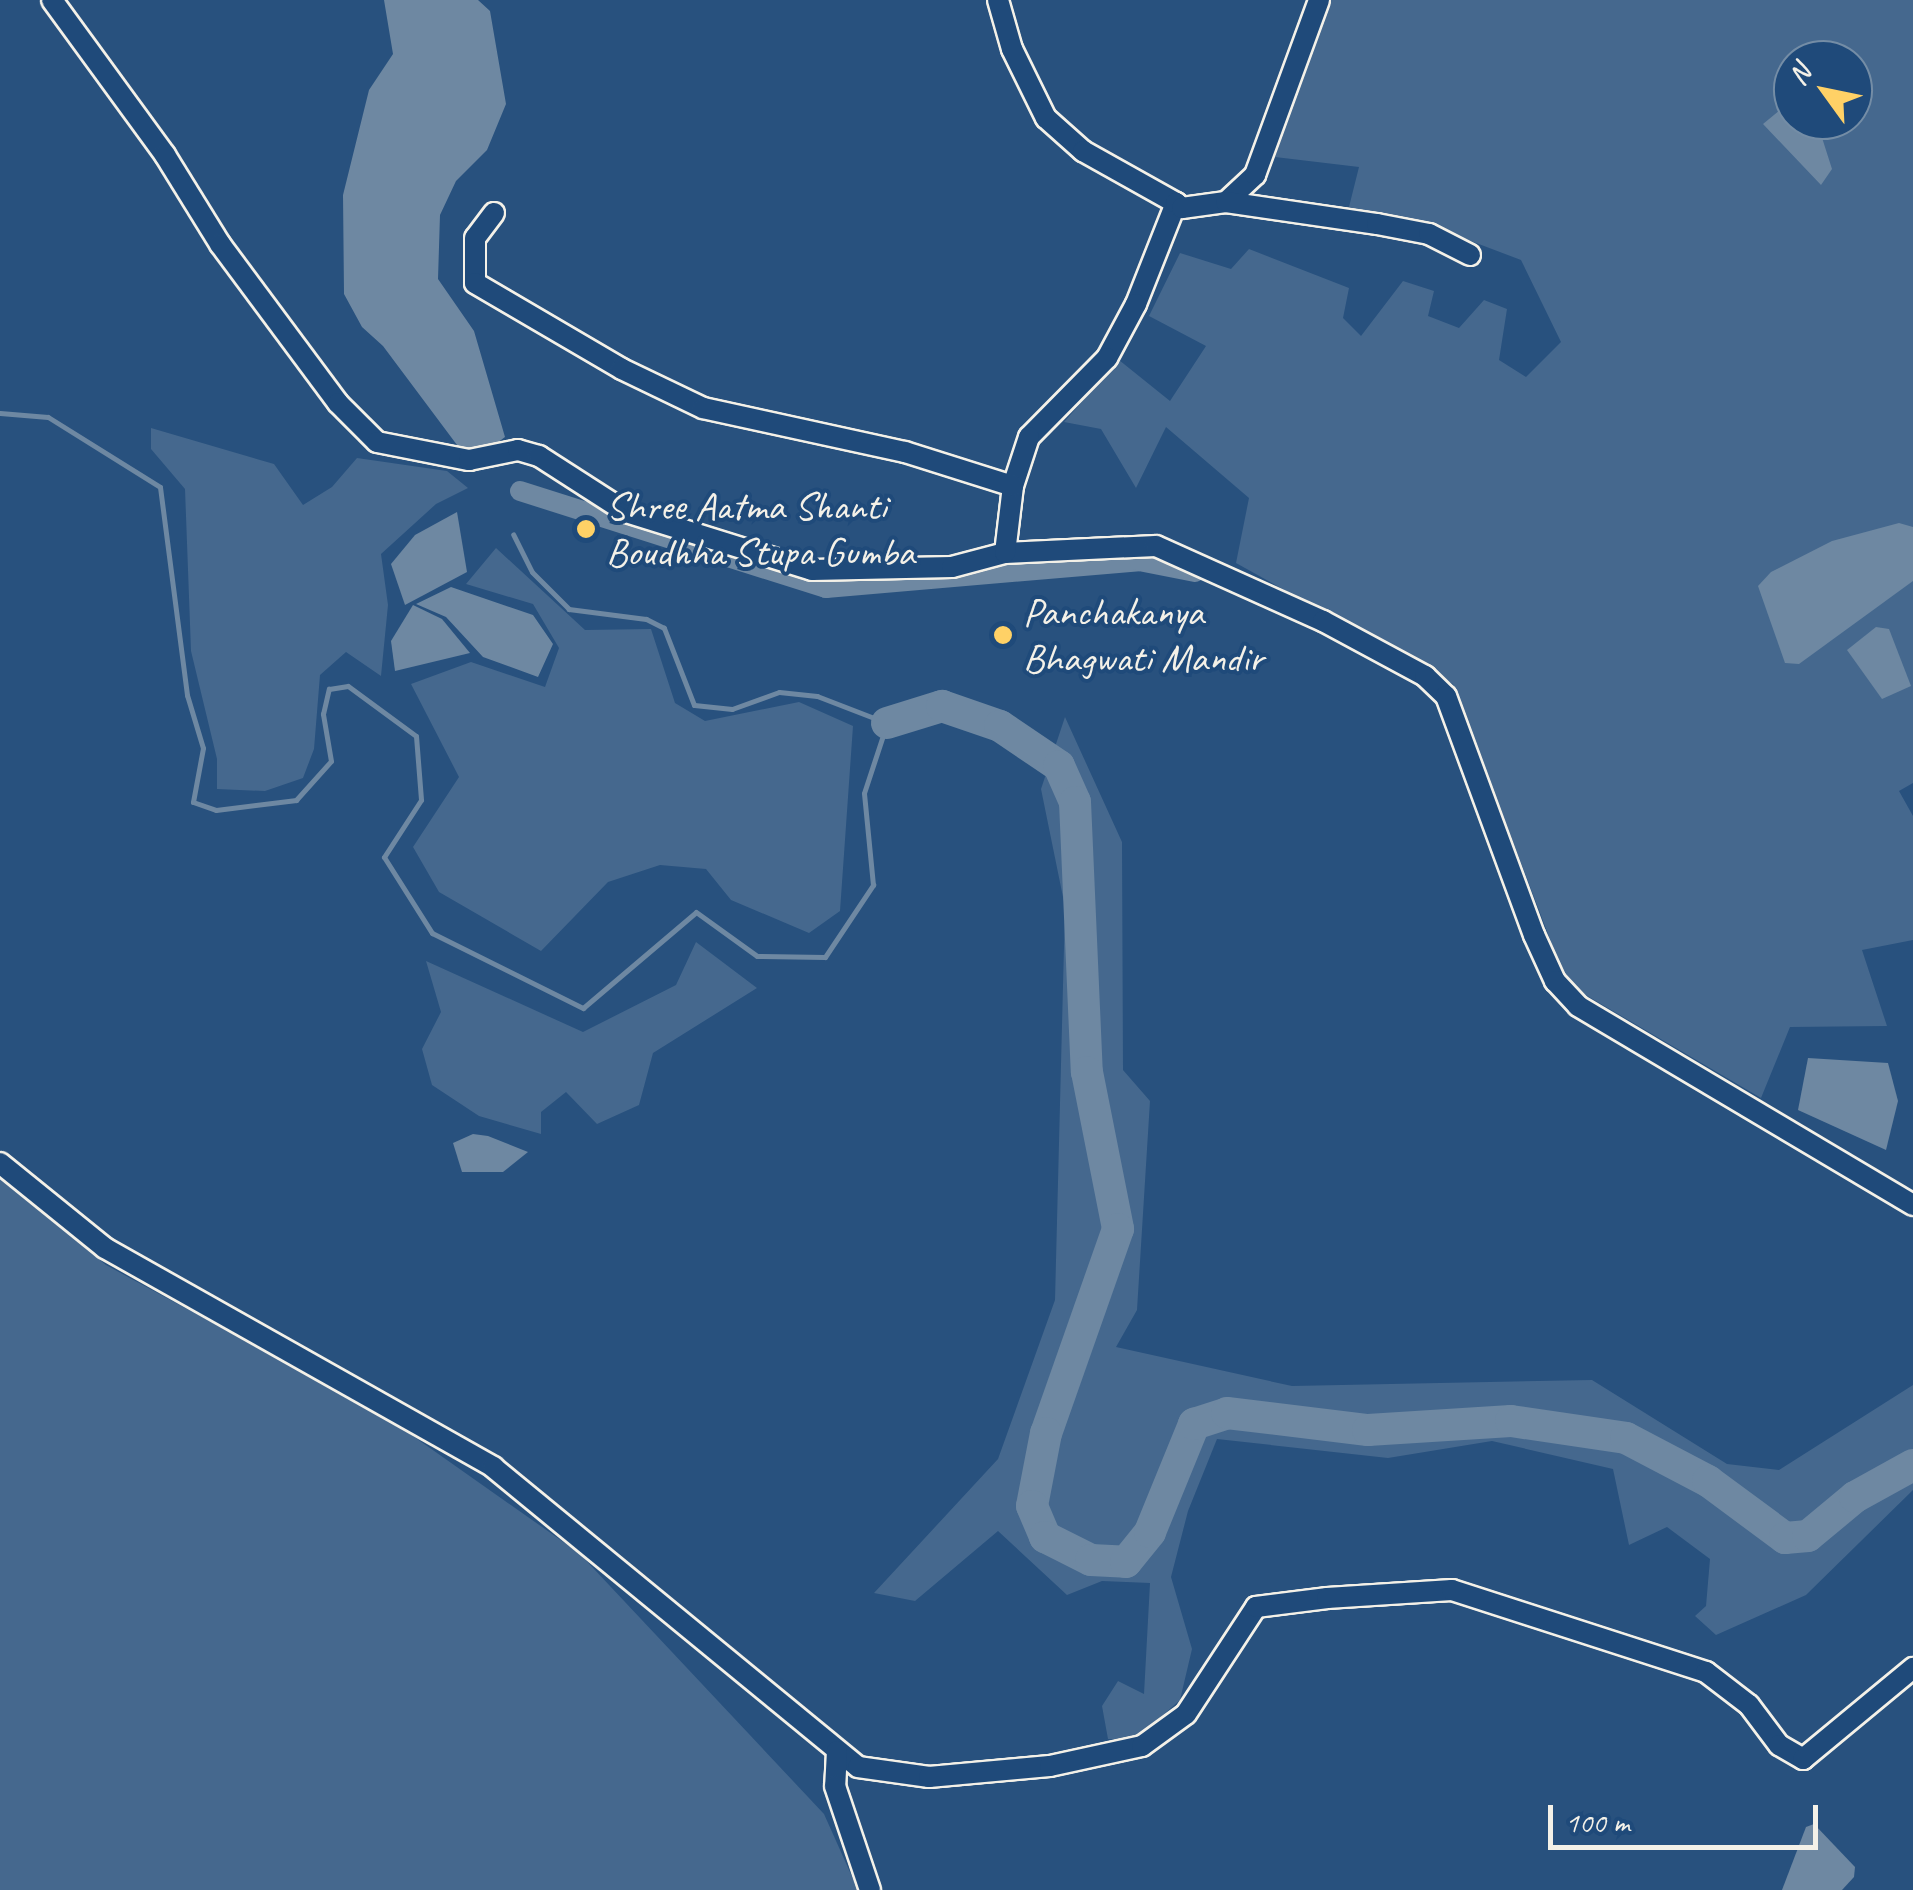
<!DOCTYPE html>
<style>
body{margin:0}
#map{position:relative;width:1913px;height:1890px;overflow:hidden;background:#28517e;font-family:Caveat,sans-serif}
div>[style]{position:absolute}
.green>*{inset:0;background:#45688e}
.water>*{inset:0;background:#6e88a2}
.stream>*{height:5px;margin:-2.5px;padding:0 2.5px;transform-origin:2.5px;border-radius:2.5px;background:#6e88a2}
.canal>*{height:20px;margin:-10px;padding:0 10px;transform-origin:10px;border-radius:10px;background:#6e88a2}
.river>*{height:32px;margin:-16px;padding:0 16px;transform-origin:16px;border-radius:16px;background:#6e88a2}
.roads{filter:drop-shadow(2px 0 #f4f1e8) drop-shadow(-2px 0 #f4f1e8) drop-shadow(0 2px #f4f1e8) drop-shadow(0 -2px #f4f1e8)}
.minor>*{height:20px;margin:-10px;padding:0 10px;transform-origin:10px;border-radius:10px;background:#1f4a7a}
.dots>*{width:28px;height:28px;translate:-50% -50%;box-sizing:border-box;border:5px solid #1f4a7a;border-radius:50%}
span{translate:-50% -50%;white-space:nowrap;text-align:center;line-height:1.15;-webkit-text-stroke:8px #1f4a7a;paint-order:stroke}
.poi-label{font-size:40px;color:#f4f1e8}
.left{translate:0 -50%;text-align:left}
.north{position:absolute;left:1773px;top:40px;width:100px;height:100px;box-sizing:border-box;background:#1f4a7a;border:2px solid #748da6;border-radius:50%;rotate:303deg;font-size:28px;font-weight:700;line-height:40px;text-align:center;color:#f4f1e8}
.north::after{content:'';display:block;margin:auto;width:35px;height:45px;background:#ffd166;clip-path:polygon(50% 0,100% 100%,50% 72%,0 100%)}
.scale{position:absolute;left:1548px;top:1805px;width:270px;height:45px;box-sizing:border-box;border:5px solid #f4f1e8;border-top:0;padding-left:12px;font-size:30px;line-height:35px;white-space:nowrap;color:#f4f1e8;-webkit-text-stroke:8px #1f4a7a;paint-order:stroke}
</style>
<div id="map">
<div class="green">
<div style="clip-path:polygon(evenodd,1328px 0,1913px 0,1913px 783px,1899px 791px,1913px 816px,1913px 940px,1862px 950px,1887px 1026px,1790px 1027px,1761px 1098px,1567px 984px,1453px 684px,1236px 563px,1249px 498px,1166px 427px,1136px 488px,1101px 429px,1064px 422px,1119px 360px,1170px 401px,1206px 346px,1149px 316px,1180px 253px,1231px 269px,1249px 249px,1349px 288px,1343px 318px,1361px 336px,1403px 281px,1434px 291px,1428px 316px,1459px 328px,1484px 300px,1507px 309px,1499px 360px,1526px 377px,1561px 342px,1521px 260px,1418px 221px,1348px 211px,1359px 167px,1275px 157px,1328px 0,1793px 60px,1853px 60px,1853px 120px,1793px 120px,1793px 60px)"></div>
<div style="clip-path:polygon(151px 428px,274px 464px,303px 505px,332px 487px,357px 458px,447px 471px,468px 488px,436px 504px,381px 554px,388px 605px,381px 676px,346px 652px,320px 675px,314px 749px,303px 778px,265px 791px,217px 789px,217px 759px,191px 651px,185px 489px,151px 449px)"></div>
<div style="clip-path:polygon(496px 548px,585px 630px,651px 629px,675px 703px,705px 721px,799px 702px,853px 726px,840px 911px,809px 933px,731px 900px,706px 869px,660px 865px,608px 882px,541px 951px,439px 892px,413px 847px,459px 777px,411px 684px,471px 662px,545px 687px,559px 648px,533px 604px,466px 584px)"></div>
<div style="clip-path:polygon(1065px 717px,1122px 842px,1123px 1070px,1150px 1101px,1137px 1310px,1116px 1347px,1292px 1386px,1592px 1380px,1727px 1464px,1779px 1470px,1913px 1385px,1913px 1490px,1806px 1595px,1716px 1635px,1695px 1616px,1706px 1606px,1710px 1559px,1667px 1527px,1629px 1545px,1613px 1469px,1492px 1441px,1388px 1458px,1217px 1439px,1188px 1511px,1171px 1577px,1192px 1649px,1180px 1700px,1135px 1740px,1108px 1739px,1102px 1706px,1118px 1681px,1144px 1694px,1150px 1583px,1102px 1581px,1067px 1595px,998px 1531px,915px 1601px,874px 1593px,998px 1459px,1055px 1300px,1065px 907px,1041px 789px)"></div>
<div style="clip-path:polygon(696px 942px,757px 988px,653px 1053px,639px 1105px,597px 1124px,566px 1092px,541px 1112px,541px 1134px,479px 1116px,432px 1085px,422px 1049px,441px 1012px,426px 961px,583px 1032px,676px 985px)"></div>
<div style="clip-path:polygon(0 1177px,106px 1265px,386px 1417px,579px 1553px,824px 1814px,858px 1890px,0 1890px)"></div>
</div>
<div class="water">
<div style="clip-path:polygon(384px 0,478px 0,490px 11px,506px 104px,487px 150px,456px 181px,440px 215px,438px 279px,474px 331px,505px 437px,493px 446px,465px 452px,457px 445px,383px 346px,362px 327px,344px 294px,343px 195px,369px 90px,393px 54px)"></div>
<div style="clip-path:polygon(1785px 106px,1793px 120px,1817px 122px,1832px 169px,1821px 185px,1763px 124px)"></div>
<div style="clip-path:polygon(457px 512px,467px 572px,405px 605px,391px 564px,415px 535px)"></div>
<div style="clip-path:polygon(1899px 523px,1913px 527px,1913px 581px,1799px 664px,1785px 663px,1758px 586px,1771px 572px,1832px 541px)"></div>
<div style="clip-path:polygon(451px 587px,533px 615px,553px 644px,538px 677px,483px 657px,446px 617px,416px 604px)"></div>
<div style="clip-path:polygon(413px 605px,442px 619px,470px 653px,395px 671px,391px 641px)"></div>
<div style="clip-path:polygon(1876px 627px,1889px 629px,1911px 686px,1882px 699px,1847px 650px)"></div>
<div style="clip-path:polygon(1808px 1058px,1888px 1063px,1898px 1101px,1886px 1150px,1798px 1110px)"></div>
<div style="clip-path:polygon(473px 1134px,488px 1136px,528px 1152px,503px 1172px,462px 1172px,453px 1143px)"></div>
<div style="clip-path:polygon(1814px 1824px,1855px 1867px,1854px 1877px,1842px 1890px,1782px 1890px,1806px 1827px)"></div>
</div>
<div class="stream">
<div style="left:0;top:413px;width:48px;rotate:4.8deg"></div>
<div style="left:48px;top:417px;width:132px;rotate:32deg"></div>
<div style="left:160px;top:487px;width:210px;rotate:82.6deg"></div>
<div style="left:187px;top:695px;width:55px;rotate:73.2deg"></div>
<div style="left:203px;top:748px;width:55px;rotate:100.5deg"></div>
<div style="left:193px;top:802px;width:24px;rotate:19deg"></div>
<div style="left:216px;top:810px;width:81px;rotate:-7.1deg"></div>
<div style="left:296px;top:800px;width:52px;rotate:-48.1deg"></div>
<div style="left:331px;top:761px;width:48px;rotate:-99.7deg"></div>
<div style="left:323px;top:714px;width:26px;rotate:-77deg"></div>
<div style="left:329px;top:689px;width:19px;rotate:-9deg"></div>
<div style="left:348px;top:686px;width:84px;rotate:36.3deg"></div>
<div style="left:416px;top:736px;width:64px;rotate:85.5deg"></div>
<div style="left:421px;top:800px;width:68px;rotate:123deg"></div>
<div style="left:384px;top:857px;width:90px;rotate:57.7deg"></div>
<div style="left:432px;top:933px;width:169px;rotate:26.4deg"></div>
<div style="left:583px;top:1008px;width:148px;rotate:-40.3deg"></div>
<div style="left:696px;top:912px;width:75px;rotate:35.8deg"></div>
<div style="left:757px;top:956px;width:68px;rotate:0.8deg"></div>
<div style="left:825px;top:957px;width:87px;rotate:-56.3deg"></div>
<div style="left:873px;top:885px;width:92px;rotate:-95.6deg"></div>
<div style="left:864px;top:793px;width:74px;rotate:-71.8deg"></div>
<div style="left:887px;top:723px;width:75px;rotate:-158.9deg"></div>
<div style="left:817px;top:696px;width:38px;rotate:-174deg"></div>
<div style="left:779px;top:692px;width:50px;rotate:160.1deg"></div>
<div style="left:732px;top:709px;width:38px;rotate:-174deg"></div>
<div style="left:694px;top:705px;width:83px;rotate:-111.3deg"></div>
<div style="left:664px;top:628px;width:20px;rotate:-153deg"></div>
<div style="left:646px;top:619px;width:78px;rotate:-172.6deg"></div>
<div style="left:569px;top:609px;width:52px;rotate:-135deg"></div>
<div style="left:532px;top:572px;width:42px;rotate:-116.6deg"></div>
</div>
<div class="canal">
<div style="left:520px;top:491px;width:321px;rotate:17.6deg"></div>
<div style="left:826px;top:588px;width:314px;rotate:-4.9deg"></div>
<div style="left:1139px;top:561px;width:57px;rotate:11.1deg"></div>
</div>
<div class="river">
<div style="left:887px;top:723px;width:58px;rotate:-17.2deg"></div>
<div style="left:942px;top:706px;width:61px;rotate:19deg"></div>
<div style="left:1000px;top:726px;width:71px;rotate:34.1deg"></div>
<div style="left:1059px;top:766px;width:39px;rotate:66deg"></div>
<div style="left:1075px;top:802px;width:270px;rotate:87.5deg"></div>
<div style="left:1087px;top:1072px;width:160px;rotate:78.8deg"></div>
<div style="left:1118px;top:1229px;width:216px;rotate:109.4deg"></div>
<div style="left:1046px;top:1433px;width:74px;rotate:100.9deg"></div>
<div style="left:1032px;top:1506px;width:34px;rotate:67deg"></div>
<div style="left:1045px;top:1537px;width:51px;rotate:26.6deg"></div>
<div style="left:1091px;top:1560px;width:35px;rotate:3deg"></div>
<div style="left:1126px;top:1562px;width:38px;rotate:-51deg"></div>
<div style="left:1150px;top:1532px;width:117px;rotate:-67.8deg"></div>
<div style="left:1194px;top:1424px;width:35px;rotate:-18deg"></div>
<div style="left:1227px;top:1413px;width:142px;rotate:6.9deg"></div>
<div style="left:1368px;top:1430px;width:143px;rotate:-3.6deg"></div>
<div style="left:1511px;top:1421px;width:116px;rotate:8.4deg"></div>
<div style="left:1626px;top:1438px;width:93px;rotate:27.7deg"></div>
<div style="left:1708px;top:1481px;width:96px;rotate:36.5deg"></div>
<div style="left:1785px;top:1538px;width:23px;rotate:-5deg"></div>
<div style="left:1808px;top:1536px;width:61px;rotate:-39.7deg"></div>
<div style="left:1855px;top:1497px;width:66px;rotate:-28.9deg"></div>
</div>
<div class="roads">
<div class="minor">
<div style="left:52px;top:0;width:192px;rotate:53.9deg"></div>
<div style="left:165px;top:155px;width:105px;rotate:58.3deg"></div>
<div style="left:220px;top:244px;width:198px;rotate:53.4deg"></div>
<div style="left:338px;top:403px;width:55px;rotate:45deg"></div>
<div style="left:377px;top:442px;width:94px;rotate:11.1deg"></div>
<div style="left:469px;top:460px;width:50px;rotate:-11.5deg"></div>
<div style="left:518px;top:450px;width:22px;rotate:16deg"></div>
<div style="left:539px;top:456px;width:103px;rotate:32.8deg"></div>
<div style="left:626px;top:512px;width:195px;rotate:17.3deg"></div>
<div style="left:812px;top:570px;width:140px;rotate:-1.2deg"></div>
<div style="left:952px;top:567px;width:55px;rotate:-14.8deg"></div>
<div style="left:1005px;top:553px;width:151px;rotate:-2.7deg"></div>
<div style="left:1156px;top:546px;width:183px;rotate:24.2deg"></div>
<div style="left:1323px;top:621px;width:116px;rotate:28.3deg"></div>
<div style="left:1425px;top:676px;width:29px;rotate:44deg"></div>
<div style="left:1446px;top:696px;width:255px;rotate:69.8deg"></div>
<div style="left:1534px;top:935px;width:51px;rotate:65.5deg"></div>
<div style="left:1555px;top:981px;width:34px;rotate:47deg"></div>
<div style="left:1578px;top:1006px;width:390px;rotate:30.7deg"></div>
<div style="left:998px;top:0;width:51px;rotate:74.1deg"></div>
<div style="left:1012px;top:49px;width:77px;rotate:63.8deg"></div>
<div style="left:1046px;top:118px;width:50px;rotate:41.7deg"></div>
<div style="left:1083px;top:151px;width:107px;rotate:29.2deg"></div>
<div style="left:1176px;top:203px;width:109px;rotate:111.6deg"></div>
<div style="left:1136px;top:304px;width:61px;rotate:118.2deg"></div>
<div style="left:1107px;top:358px;width:111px;rotate:134.6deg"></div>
<div style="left:1029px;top:437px;width:52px;rotate:108.1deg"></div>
<div style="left:1013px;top:486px;width:67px;rotate:96.8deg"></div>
<div style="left:1226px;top:202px;width:40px;rotate:-43deg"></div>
<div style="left:1255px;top:175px;width:186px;rotate:-69.9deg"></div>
<div style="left:1176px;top:203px;width:8px;rotate:40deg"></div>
<div style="left:1182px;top:208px;width:44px;rotate:-7.8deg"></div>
<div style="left:1226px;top:202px;width:153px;rotate:8.3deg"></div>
<div style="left:1377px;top:224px;width:53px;rotate:10.9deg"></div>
<div style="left:1429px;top:234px;width:46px;rotate:27.1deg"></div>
<div style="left:494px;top:213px;width:31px;rotate:127deg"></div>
<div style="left:475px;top:238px;width:45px;rotate:90deg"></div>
<div style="left:475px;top:283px;width:170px;rotate:30.3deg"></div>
<div style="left:622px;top:369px;width:90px;rotate:25.7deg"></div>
<div style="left:703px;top:408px;width:207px;rotate:12.3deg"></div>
<div style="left:905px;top:452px;width:113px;rotate:17.5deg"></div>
<div style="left:0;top:1163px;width:135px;rotate:39deg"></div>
<div style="left:105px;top:1248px;width:446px;rotate:29.4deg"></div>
<div style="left:493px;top:1467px;width:472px;rotate:39.4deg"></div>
<div style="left:858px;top:1767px;width:72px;rotate:8deg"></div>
<div style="left:929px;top:1777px;width:121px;rotate:-5.2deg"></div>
<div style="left:1050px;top:1766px;width:94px;rotate:-12.3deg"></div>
<div style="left:1142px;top:1746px;width:54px;rotate:-36deg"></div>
<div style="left:1186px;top:1714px;width:128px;rotate:-56.8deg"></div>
<div style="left:1256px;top:1607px;width:72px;rotate:-7.2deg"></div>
<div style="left:1327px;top:1598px;width:125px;rotate:-3.7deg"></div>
<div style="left:1452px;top:1590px;width:267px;rotate:17.9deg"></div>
<div style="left:1706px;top:1672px;width:54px;rotate:37.5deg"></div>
<div style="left:1749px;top:1705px;width:50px;rotate:53.1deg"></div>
<div style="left:1779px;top:1745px;width:28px;rotate:30deg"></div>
<div style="left:1803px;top:1759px;width:143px;rotate:-39.6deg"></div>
<div style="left:837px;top:1751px;width:35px;rotate:93deg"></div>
<div style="left:835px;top:1786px;width:110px;rotate:71.4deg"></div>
</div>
</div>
<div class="dots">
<div style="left:586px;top:529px;background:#ffd166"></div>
<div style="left:1003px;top:635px;background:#ffd166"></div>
</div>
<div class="poi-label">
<span class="left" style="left:606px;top:529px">Shree Aatma Shanti<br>Boudhha Stupa Gumba</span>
<span class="left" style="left:1023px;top:635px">Panchakanya<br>Bhagwati Mandir</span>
</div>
<div class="north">N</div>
<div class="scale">100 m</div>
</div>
